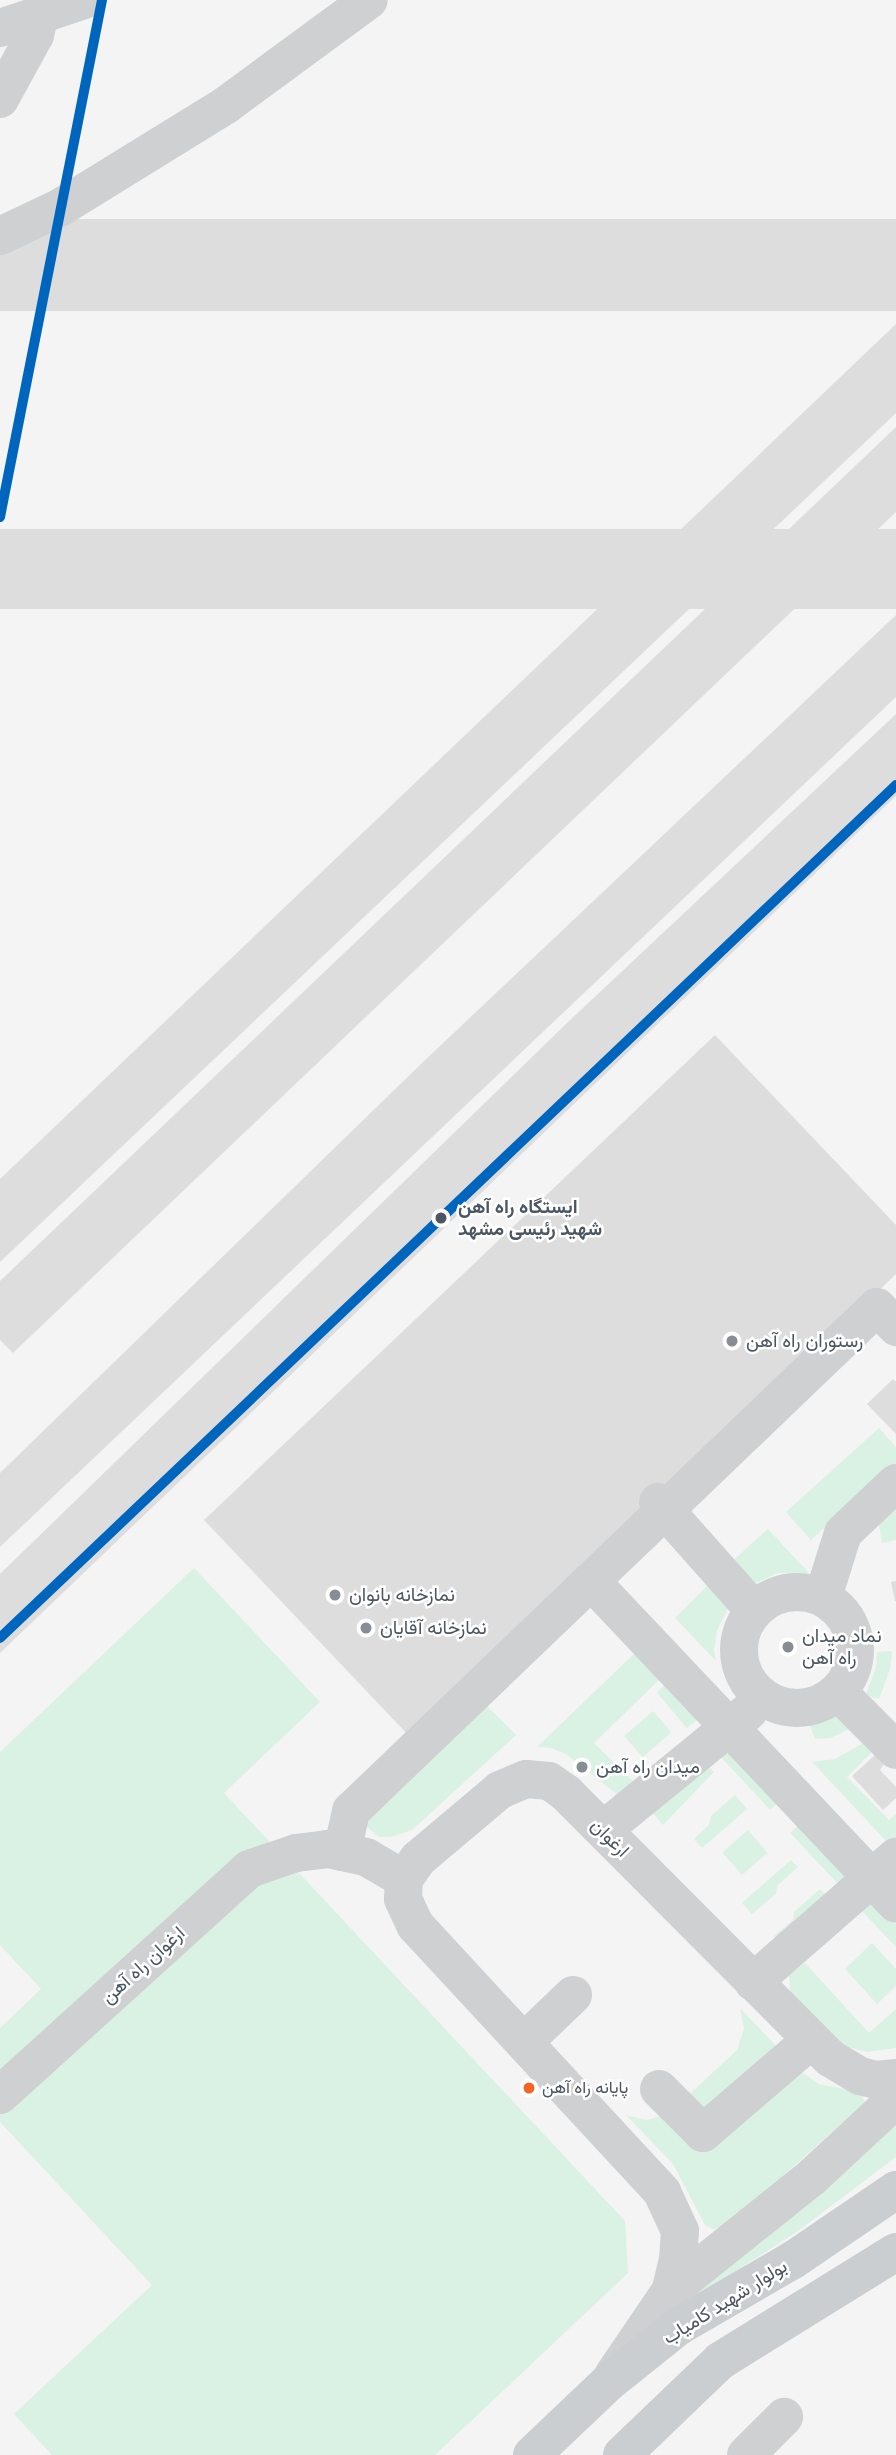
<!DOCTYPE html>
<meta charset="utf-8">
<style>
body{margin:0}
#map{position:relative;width:896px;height:2455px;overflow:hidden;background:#f4f4f4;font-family:Raleway,Vazirmatn,sans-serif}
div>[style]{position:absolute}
.green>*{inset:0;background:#d9f2e3;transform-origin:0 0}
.building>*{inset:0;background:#ddddde;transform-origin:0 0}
.minor>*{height:38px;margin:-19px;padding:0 19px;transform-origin:19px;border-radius:19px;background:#ced0d2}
.minor>.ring{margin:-19px;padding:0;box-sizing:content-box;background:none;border:38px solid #ced0d2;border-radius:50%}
.major>*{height:38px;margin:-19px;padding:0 19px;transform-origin:19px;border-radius:19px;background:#caced1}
.minor-bridge>*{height:38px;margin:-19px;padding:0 19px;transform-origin:19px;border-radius:19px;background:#ced0d2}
.rail-1>*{height:10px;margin:-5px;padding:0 5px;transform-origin:5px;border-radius:5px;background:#0065bd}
.dots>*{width:19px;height:19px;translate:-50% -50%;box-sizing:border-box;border:4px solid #fff;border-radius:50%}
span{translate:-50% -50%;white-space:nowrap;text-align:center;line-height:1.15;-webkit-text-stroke:5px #fff;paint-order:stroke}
.bus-label{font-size:17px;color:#4a5661}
.left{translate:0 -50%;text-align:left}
.stop-label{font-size:19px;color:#4a5661;font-weight:700}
.poi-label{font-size:19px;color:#4a5661}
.street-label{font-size:19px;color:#4a5661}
</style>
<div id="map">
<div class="green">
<div style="clip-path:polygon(879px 1428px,896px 1447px,896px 1464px,811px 1540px,786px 1512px)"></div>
<div style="clip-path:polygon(896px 1510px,896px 1540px,882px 1543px,879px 1525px)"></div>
<div style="clip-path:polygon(768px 1529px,809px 1573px,777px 1573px,747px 1588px,728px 1565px)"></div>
<div style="clip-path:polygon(194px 1568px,320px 1702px,224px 1793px,625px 2221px,628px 2273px,435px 2455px,52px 2455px,14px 2414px,152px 2285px,0 2122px,0 2028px,41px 1989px,0 1945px,0 1752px)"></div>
<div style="clip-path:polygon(714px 1579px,732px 1601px,717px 1630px,714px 1651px,716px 1661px,675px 1618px)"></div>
<div style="clip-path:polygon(637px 1651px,661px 1678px,594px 1743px,640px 1788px,618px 1795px,566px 1754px,551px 1748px,537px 1747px)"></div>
<div style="clip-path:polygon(892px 1651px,890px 1669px,879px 1699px,866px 1695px,876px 1667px,877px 1652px)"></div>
<div style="left:669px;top:1682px;width:47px;height:16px;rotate:50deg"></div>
<div style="clip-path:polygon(481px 1700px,516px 1735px,412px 1830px,391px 1837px,379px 1837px,368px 1828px,357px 1816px)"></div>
<div style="clip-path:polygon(834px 1705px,854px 1727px,830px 1738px,815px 1739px,806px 1715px)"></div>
<div style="left:653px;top:1711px;width:28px;height:38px;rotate:49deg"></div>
<div style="clip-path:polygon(867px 1741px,875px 1749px,847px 1777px,889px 1820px,896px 1814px,896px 1839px,889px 1844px,812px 1762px,835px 1759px)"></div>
<div style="left:727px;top:1746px;width:76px;height:12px;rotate:47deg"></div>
<div style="clip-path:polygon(706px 1764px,714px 1772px,663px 1825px,652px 1812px)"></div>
<div style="clip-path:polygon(735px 1795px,747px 1809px,702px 1848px,694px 1839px,709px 1825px,711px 1816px)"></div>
<div style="left:802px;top:1822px;width:76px;height:16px;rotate:47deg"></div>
<div style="left:748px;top:1830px;width:30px;height:34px;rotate:49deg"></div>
<div style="clip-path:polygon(791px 1860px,798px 1867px,777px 1886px,776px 1894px,752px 1914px,742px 1903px)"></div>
<div style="clip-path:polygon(820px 1889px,831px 1901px,782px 1945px,774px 1936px,793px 1920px,794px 1912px)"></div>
<div style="clip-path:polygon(873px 1899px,896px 1924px,896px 1947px,861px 1910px)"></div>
<div style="clip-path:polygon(872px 1943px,896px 1969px,896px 1986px,877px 2004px,845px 1969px)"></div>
<div style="clip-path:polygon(805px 1963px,869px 2033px,896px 2009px,896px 2048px,867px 2052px,848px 2047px,824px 2032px,791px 1998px,789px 1975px)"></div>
<div style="clip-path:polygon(740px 2008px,779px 2049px,705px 2114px,681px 2102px,737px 2050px,744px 2029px)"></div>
<div style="clip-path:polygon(795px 2071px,803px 2073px,819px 2084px,860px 2092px,865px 2102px,726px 2227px,713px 2229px,705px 2225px,673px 2164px,626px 2115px,647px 2120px,668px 2114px,686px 2135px)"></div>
<div style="clip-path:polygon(896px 2124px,896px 2157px,798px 2231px,672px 2312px)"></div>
</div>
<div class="building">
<div style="left:896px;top:219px;width:92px;height:1241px;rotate:90deg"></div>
<div style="clip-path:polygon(896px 324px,896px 413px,0 1262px,0 1179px)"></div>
<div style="clip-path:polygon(896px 427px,896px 512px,13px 1353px,0 1340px,0 1281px)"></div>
<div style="left:896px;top:529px;width:80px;height:1241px;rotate:90deg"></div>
<div style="clip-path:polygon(896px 615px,896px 697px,0 1547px,0 1473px,423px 1062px)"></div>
<div style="clip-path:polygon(896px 714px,896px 796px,0 1653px,0 1574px,567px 1023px)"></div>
<div style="clip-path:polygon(715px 1035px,896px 1225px,896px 1274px,412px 1739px,204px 1520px)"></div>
<div style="clip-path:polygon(893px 1379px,896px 1382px,896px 1434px,867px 1404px)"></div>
<div style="clip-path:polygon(896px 1581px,896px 1601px,895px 1601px,891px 1582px)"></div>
<div style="clip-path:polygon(875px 1755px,884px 1764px,880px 1770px,896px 1787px,896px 1798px,883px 1810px,852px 1776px)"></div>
</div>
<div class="minor">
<div style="left:0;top:28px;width:89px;rotate:-18.4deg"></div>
<div style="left:0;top:99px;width:73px;rotate:-61.3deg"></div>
<div style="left:0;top:236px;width:68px;rotate:-25.4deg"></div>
<div style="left:61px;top:207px;width:194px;rotate:-31.7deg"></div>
<div style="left:226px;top:105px;width:177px;rotate:-36.3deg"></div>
<div style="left:658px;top:1502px;width:144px;rotate:48.4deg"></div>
<div style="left:591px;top:1581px;width:444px;rotate:46.6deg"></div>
<div class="ring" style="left:739px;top:1592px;width:78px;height:78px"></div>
<div style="left:823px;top:1597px;width:67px;rotate:-72.6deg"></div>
<div style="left:843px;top:1533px;width:73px;rotate:-43.3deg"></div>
<div style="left:838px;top:1692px;width:82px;rotate:45deg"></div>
<div style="left:603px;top:1830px;width:188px;rotate:-39.2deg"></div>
<div style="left:342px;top:1852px;width:42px;rotate:-77.6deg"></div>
<div style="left:351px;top:1811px;width:728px;rotate:-43.78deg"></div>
<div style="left:877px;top:1307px;width:28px;rotate:46deg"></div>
<div style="left:404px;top:1879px;width:24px;rotate:-55deg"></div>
<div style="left:418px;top:1859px;width:107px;rotate:-40.1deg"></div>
<div style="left:500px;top:1790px;width:28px;rotate:-23deg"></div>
<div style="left:526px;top:1779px;width:23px;rotate:5deg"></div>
<div style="left:549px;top:1781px;width:21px;rotate:35deg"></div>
<div style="left:566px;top:1793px;width:374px;rotate:45.1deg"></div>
<div style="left:830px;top:2058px;width:35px;rotate:31deg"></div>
<div style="left:860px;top:2076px;width:16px;rotate:14deg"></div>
<div style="left:876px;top:2080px;width:20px;rotate:-6deg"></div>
<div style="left:404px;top:1879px;width:20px;rotate:93deg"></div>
<div style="left:403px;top:1899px;width:29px;rotate:65deg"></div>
<div style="left:415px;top:1925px;width:364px;rotate:47.2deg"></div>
<div style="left:662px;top:2192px;width:43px;rotate:65.2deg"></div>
<div style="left:680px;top:2231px;width:28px;rotate:94deg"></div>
<div style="left:678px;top:2259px;width:32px;rotate:103deg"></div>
<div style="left:753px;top:1982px;width:190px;rotate:-41.2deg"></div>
<div style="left:524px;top:2042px;width:68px;rotate:-43.8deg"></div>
<div style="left:659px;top:2089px;width:62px;rotate:45deg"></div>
<div style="left:703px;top:2133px;width:143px;rotate:-40.7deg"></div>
<div style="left:0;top:2095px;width:336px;rotate:-42.2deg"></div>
<div style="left:249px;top:1869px;width:50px;rotate:-18.8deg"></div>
<div style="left:296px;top:1853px;width:32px;rotate:-7deg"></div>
<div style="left:328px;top:1849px;width:39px;rotate:12deg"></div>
<div style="left:366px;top:1857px;width:44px;rotate:30.1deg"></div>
<div style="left:614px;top:2374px;width:102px;rotate:-55.8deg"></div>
<div style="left:671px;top:2290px;width:181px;rotate:-38.7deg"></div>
<div style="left:812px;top:2177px;width:115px;rotate:-42.9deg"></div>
<div style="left:746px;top:2455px;width:54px;rotate:-45deg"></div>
</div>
<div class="major">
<div style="left:532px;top:2455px;width:106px;rotate:-43.5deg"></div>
<div style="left:609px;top:2382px;width:90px;rotate:-38.7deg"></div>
<div style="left:679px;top:2326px;width:132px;rotate:-30.1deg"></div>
<div style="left:793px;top:2260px;width:125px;rotate:-34.2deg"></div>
<div style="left:622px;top:2455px;width:136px;rotate:-43.8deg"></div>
<div style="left:720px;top:2361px;width:207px;rotate:-31.8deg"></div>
</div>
<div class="minor-bridge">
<div style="left:35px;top:35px;width:36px;rotate:-77deg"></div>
</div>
<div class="rail-1">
<div style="left:0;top:517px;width:527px;rotate:-78.84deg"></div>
<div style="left:0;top:1638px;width:1237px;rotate:-43.59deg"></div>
</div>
<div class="dots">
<div style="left:441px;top:1218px;background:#4a5661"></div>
<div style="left:732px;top:1341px;background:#868d94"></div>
<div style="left:335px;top:1595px;background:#868d94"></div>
<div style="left:366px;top:1628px;background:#868d94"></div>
<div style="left:788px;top:1647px;background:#868d94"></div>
<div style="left:582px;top:1767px;background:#868d94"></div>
<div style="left:529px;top:2088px;background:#f26522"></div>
</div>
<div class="bus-label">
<span class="left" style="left:542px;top:2088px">پایانه راه آهن</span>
</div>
<div class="stop-label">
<span class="left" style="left:458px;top:1218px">ایستگاه راه آهن<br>شهید رئیسی مشهد</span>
</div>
<div class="poi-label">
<span class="left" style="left:746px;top:1341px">رستوران راه آهن</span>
<span class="left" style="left:349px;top:1595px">نمازخانه بانوان</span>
<span class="left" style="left:380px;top:1628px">نمازخانه آقایان</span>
<span class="left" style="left:802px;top:1647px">نماد میدان<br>راه آهن</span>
<span class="left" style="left:596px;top:1767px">میدان راه آهن</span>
</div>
<div class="street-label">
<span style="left:610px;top:1838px;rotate:45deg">ارغوان</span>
<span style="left:143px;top:1965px;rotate:-42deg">ارغوان راه آهن</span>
<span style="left:725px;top:2302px;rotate:-32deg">بولوار شهید کامیاب</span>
</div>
</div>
